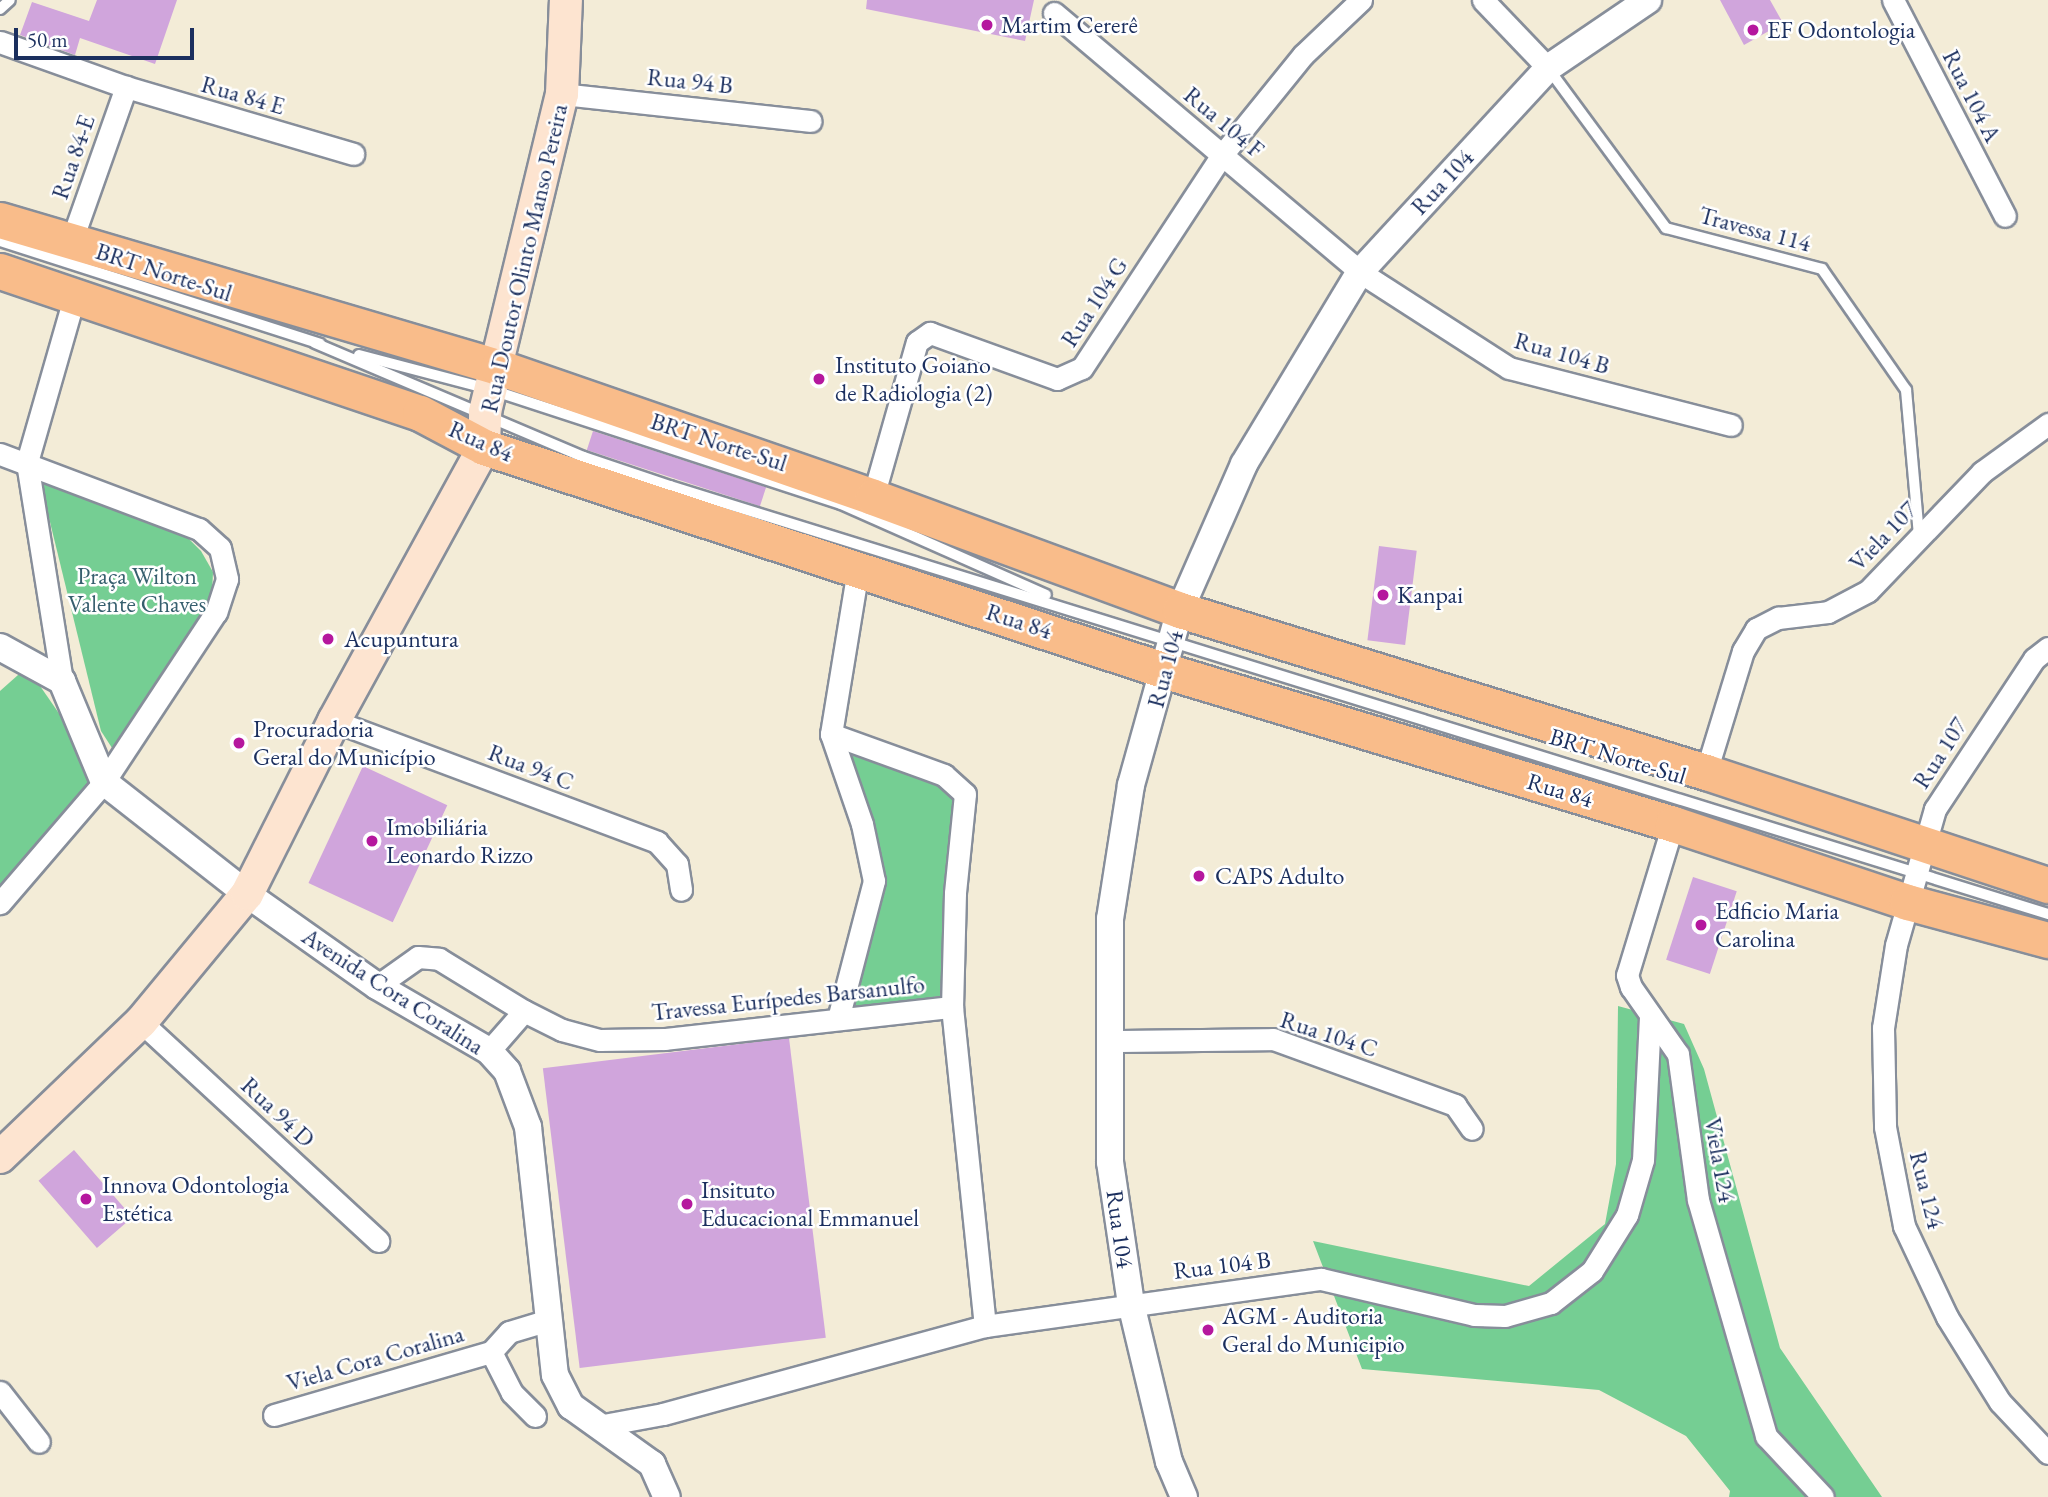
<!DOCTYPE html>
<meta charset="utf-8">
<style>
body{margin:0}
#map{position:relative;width:2048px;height:1497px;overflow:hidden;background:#f3ecd7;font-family:"EB Garamond",serif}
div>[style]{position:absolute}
.green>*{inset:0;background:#75ce93}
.building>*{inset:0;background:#d0a5dc;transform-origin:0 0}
.roads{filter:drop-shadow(2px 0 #878e9a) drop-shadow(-2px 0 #878e9a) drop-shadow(0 2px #878e9a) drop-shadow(0 -2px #878e9a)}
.service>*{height:10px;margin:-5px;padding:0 5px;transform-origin:5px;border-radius:5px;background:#fff}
.minor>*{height:21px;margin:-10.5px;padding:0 10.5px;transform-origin:10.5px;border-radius:10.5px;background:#fff}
.tertiary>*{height:26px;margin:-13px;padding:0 13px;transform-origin:13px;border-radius:13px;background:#fff}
.secondary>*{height:32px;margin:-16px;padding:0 16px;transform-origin:16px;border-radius:16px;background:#fde4d0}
.primary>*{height:35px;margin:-17.5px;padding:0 17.5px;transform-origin:17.5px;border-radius:17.5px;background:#f9bc8a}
.dots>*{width:19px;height:19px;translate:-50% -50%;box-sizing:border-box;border:4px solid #fff;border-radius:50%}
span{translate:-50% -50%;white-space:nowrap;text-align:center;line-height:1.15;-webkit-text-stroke:5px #fff;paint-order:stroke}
.poi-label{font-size:24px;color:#1b2f5e}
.left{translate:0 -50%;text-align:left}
.street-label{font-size:24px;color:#1b2f5e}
.park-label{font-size:24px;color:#365f6e}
.scale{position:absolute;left:14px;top:28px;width:180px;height:32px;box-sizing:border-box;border:4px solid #1b2f5e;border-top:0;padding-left:9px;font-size:21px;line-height:24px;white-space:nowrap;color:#1b2f5e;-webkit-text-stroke:5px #fff;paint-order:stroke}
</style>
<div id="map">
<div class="green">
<div style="clip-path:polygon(39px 477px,183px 533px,201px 551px,213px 572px,212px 594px,203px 619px,114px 751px,101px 731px)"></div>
<div style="clip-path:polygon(27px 667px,100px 773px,0 885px,0 691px)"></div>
<div style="clip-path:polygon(845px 753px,921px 778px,940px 786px,953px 800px,940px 996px,850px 1010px,886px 878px)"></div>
<div style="clip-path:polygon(1618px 1006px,1684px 1024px,1704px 1069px,1780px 1348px,1882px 1497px,1729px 1497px,1730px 1491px,1686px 1436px,1599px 1390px,1362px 1369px,1313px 1241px,1529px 1286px,1605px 1224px,1616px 1164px)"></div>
</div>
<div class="building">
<div style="clip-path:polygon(97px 0,177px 0,155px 64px,80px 38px,75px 55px,20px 35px,32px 2px,89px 21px)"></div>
<div style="clip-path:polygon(867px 0,1034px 0,1025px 41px,866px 9px)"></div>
<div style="clip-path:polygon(1720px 0,1770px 0,1783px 23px,1744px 45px)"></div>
<div style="left:593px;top:431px;width:182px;height:20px;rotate:18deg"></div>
<div style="left:1379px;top:546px;width:38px;height:95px;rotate:7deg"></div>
<div style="left:363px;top:766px;width:93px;height:129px;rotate:25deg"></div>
<div style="left:1693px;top:877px;width:46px;height:87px;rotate:18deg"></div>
<div style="left:789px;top:1038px;width:302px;height:248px;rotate:83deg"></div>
<div style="left:74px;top:1150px;width:89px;height:47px;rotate:49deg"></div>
</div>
<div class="roads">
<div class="service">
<div style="left:0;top:9px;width:13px;rotate:-42deg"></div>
<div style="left:1548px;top:68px;width:199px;rotate:53.6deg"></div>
<div style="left:1666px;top:228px;width:161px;rotate:14.7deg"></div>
<div style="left:1822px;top:269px;width:147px;rotate:55.2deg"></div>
<div style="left:1906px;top:390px;width:147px;rotate:84.9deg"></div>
<div style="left:0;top:241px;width:336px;rotate:17.8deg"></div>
<div style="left:315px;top:343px;width:292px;rotate:23deg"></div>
<div style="left:584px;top:457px;width:91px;rotate:18.6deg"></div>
<div style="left:670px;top:486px;width:1443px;rotate:17.25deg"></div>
<div style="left:359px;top:355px;width:138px;rotate:14.7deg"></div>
<div style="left:492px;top:390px;width:367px;rotate:18.1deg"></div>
<div style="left:841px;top:504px;width:224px;rotate:23.9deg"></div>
</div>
<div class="minor">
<div style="left:1483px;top:0;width:94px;rotate:46.3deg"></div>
<div style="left:1893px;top:0;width:243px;rotate:62.6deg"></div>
<div style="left:1054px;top:13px;width:401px;rotate:40.2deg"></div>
<div style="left:1360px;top:272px;width:177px;rotate:32.8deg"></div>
<div style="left:1509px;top:368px;width:229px;rotate:14.4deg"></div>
<div style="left:0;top:42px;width:134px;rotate:19.7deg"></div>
<div style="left:126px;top:87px;width:237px;rotate:16.4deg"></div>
<div style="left:562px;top:94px;width:250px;rotate:6.2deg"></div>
<div style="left:70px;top:245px;width:168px;rotate:-70.5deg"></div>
<div style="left:0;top:454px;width:213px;rotate:20.7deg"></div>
<div style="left:199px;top:529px;width:28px;rotate:42deg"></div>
<div style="left:220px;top:548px;width:32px;rotate:77deg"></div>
<div style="left:227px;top:579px;width:35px;rotate:108deg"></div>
<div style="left:216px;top:612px;width:204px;rotate:123.4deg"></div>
<div style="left:104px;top:782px;width:160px;rotate:130.7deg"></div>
<div style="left:873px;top:497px;width:161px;rotate:-74.2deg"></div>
<div style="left:917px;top:342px;width:16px;rotate:-35deg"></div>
<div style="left:930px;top:333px;width:135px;rotate:19.9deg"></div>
<div style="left:1057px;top:379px;width:27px;rotate:-24deg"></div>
<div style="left:1082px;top:368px;width:255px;rotate:-56.7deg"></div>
<div style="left:1222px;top:155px;width:129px;rotate:-51deg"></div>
<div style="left:1303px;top:55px;width:80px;rotate:-43.5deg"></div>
<div style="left:2048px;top:648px;width:18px;rotate:142deg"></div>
<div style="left:2034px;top:659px;width:180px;rotate:123.4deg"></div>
<div style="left:1935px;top:809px;width:141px;rotate:106deg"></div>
<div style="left:1896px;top:945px;width:84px;rotate:98.9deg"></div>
<div style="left:1883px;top:1028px;width:99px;rotate:88.8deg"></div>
<div style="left:1885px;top:1127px;width:101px;rotate:79.1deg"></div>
<div style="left:1904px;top:1226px;width:101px;rotate:64.7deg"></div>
<div style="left:1947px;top:1317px;width:100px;rotate:58.1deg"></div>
<div style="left:2000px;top:1402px;width:70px;rotate:46.7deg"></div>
<div style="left:62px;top:681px;width:222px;rotate:-99.1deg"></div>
<div style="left:27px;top:462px;width:174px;rotate:-74deg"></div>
<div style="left:334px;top:721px;width:345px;rotate:20.5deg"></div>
<div style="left:657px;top:842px;width:30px;rotate:48deg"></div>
<div style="left:677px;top:864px;width:26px;rotate:81deg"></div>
<div style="left:831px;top:734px;width:120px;rotate:19.9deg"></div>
<div style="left:944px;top:775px;width:28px;rotate:42deg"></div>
<div style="left:965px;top:794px;width:100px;rotate:95.8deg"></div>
<div style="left:955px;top:893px;width:114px;rotate:91.5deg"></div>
<div style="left:952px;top:1007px;width:321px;rotate:84.1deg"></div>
<div style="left:1706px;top:772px;width:127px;rotate:-73deg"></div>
<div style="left:1743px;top:651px;width:26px;rotate:-59deg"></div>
<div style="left:1756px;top:629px;width:25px;rotate:-27deg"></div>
<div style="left:1778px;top:618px;width:50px;rotate:-6.8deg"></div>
<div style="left:1828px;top:612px;width:45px;rotate:-27.7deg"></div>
<div style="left:1868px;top:591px;width:165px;rotate:-46.2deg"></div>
<div style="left:1982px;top:472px;width:82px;rotate:-36deg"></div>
<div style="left:1673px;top:824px;width:158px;rotate:106.9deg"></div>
<div style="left:1627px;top:975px;width:13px;rotate:72deg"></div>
<div style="left:1631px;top:987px;width:82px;rotate:55deg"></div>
<div style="left:1678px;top:1054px;width:147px;rotate:82.2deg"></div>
<div style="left:1698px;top:1200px;width:246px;rotate:73.9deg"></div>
<div style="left:1766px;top:1436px;width:83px;rotate:46.9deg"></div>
<div style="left:377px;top:986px;width:50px;rotate:-35.3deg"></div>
<div style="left:418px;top:957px;width:21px;rotate:5deg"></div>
<div style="left:439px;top:959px;width:100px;rotate:31.5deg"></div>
<div style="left:524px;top:1011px;width:42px;rotate:26.6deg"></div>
<div style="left:562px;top:1030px;width:39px;rotate:15deg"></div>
<div style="left:600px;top:1040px;width:65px;rotate:-0.9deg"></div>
<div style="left:665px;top:1039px;width:289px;rotate:-6.4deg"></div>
<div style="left:838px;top:1019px;width:143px;rotate:-75.4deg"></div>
<div style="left:874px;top:881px;width:58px;rotate:-101.9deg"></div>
<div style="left:862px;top:824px;width:95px;rotate:-109deg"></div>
<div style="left:831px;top:734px;width:166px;rotate:-80.7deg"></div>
<div style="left:141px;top:1022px;width:323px;rotate:42.7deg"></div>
<div style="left:1110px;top:1041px;width:163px;rotate:-0.7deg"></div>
<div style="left:1273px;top:1039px;width:194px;rotate:19.9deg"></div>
<div style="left:1455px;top:1105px;width:29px;rotate:55deg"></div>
<div style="left:489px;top:1051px;width:53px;rotate:-48.8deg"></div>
<div style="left:0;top:1392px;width:63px;rotate:52deg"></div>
<div style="left:274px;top:1415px;width:226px;rotate:-16.2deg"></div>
<div style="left:535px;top:1416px;width:33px;rotate:-135deg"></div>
<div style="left:512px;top:1393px;width:46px;rotate:-117.1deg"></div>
<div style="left:491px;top:1352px;width:27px;rotate:-48deg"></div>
<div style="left:509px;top:1332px;width:42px;rotate:-16.7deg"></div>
<div style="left:598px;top:1426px;width:66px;rotate:-10.5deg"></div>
<div style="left:663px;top:1414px;width:334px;rotate:-15.3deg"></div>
<div style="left:985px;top:1326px;width:339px;rotate:-8deg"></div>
<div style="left:1321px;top:1279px;width:157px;rotate:13.2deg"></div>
<div style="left:1474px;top:1315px;width:31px;rotate:2deg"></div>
<div style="left:1505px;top:1316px;width:48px;rotate:-15.8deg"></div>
<div style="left:1551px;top:1303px;width:52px;rotate:-38deg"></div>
<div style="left:1592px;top:1271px;width:66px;rotate:-58deg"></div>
<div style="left:1627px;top:1215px;width:57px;rotate:-73.8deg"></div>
<div style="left:1643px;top:1160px;width:145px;rotate:-87.2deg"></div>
</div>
<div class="tertiary">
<div style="left:0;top:647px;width:71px;rotate:28.7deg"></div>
<div style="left:62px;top:681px;width:109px;rotate:67.4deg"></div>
<div style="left:104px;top:782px;width:182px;rotate:38.1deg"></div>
<div style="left:247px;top:894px;width:159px;rotate:35.3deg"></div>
<div style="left:377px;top:986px;width:129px;rotate:30.1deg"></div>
<div style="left:489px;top:1051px;width:27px;rotate:48deg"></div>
<div style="left:507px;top:1071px;width:60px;rotate:69.4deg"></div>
<div style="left:528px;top:1127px;width:249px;rotate:83.8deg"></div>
<div style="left:555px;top:1375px;width:35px;rotate:63deg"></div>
<div style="left:571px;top:1406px;width:100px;rotate:35.6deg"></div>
<div style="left:652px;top:1464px;width:36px;rotate:66deg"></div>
<div style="left:1184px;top:1497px;width:38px;rotate:-113deg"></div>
<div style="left:1169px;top:1462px;width:163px;rotate:-103.5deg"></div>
<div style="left:1131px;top:1304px;width:144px;rotate:-98.4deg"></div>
<div style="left:1110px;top:1162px;width:243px;rotate:-90deg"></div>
<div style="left:1110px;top:919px;width:136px;rotate:-81.1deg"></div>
<div style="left:1131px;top:785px;width:182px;rotate:-74.4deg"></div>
<div style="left:1180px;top:610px;width:159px;rotate:-66.3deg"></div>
<div style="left:1244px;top:464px;width:224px;rotate:-58.9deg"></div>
<div style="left:1360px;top:272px;width:277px;rotate:-47.3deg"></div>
<div style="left:1548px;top:68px;width:121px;rotate:-34.2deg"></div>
</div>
<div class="secondary">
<div style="left:0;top:1157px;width:195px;rotate:-43.8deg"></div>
<div style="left:141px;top:1022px;width:166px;rotate:-50.4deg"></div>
<div style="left:247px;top:894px;width:194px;rotate:-63.3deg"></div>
<div style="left:334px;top:721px;width:312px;rotate:-61.3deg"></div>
<div style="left:484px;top:447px;width:35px;rotate:-88deg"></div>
<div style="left:485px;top:412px;width:327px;rotate:-76.4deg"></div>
<div style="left:562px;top:94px;width:94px;rotate:-87.6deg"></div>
</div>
<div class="primary">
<div style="left:0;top:220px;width:519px;rotate:16.45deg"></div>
<div style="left:498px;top:367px;width:397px;rotate:19.1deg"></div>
<div style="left:873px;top:497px;width:327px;rotate:20.2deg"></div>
<div style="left:1180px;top:610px;width:550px;rotate:17.12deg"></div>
<div style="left:1706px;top:772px;width:360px;rotate:18.3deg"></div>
<div style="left:0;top:271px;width:443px;rotate:18.7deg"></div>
<div style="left:420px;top:413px;width:72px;rotate:28deg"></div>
<div style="left:484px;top:447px;width:718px;rotate:18.18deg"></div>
<div style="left:1166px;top:671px;width:530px;rotate:16.79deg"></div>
<div style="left:1673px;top:824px;width:247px;rotate:18.4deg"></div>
<div style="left:1907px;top:902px;width:146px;rotate:15.1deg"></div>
</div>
</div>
<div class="dots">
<div style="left:987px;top:25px;background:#b5179e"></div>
<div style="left:1753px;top:30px;background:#b5179e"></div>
<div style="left:819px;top:379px;background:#b5179e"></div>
<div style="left:1383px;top:595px;background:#b5179e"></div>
<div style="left:328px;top:639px;background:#b5179e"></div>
<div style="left:239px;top:743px;background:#b5179e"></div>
<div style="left:372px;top:841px;background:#b5179e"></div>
<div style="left:1199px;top:876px;background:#b5179e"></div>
<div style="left:1701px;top:925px;background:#b5179e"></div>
<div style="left:86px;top:1199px;background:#b5179e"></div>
<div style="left:687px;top:1204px;background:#b5179e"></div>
<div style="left:1208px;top:1330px;background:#b5179e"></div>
</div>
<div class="poi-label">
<span class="left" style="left:1001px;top:25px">Martim Cererê</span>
<span class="left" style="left:1767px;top:30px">EF Odontologia</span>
<span class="left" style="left:835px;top:379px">Instituto Goiano<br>de Radiologia (2)</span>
<span class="left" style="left:1397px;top:595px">Kanpai</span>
<span class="left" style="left:344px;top:639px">Acupuntura</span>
<span class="left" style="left:253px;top:743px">Procuradoria<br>Geral do Município</span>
<span class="left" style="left:386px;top:841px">Imobiliária<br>Leonardo Rizzo</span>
<span class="left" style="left:1215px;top:876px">CAPS Adulto</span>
<span class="left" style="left:1715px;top:925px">Edficio Maria<br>Carolina</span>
<span class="left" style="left:102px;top:1199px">Innova Odontologia<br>Estética</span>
<span class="left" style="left:701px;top:1204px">Insituto<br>Educacional Emmanuel</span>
<span class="left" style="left:1222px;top:1330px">AGM - Auditoria<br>Geral do Municipio</span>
</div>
<div class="street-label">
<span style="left:690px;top:81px;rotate:6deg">Rua 94 B</span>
<span style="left:243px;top:95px;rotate:16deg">Rua 84 E</span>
<span style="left:1972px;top:96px;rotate:63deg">Rua 104 A</span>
<span style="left:1224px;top:122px;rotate:40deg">Rua 104 F</span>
<span style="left:73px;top:157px;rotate:-71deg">Rua 84-E</span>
<span style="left:1442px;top:182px;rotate:-47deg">Rua 104</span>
<span style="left:1755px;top:229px;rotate:15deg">Travessa 114</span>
<span style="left:524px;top:258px;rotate:-77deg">Rua Doutor Olinto Manso Pereira</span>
<span style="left:164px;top:272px;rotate:18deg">BRT Norte-Sul</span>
<span style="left:1094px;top:302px;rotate:-57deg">Rua 104 G</span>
<span style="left:1562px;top:353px;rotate:16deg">Rua 104 B</span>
<span style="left:481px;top:441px;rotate:24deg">Rua 84</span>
<span style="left:719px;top:442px;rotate:18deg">BRT Norte-Sul</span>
<span style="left:1883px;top:536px;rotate:-46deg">Viela 107</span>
<span style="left:1019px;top:621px;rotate:18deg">Rua 84</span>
<span style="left:1165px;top:669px;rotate:-75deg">Rua 104</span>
<span style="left:1940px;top:753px;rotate:-57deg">Rua 107</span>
<span style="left:1618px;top:756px;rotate:17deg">BRT Norte-Sul</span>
<span style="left:531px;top:767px;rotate:21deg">Rua 94 C</span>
<span style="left:1560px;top:790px;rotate:17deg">Rua 84</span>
<span style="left:393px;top:991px;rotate:33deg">Avenida Cora Coralina</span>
<span style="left:788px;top:998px;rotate:-6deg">Travessa Eurípedes Barsanulfo</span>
<span style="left:1329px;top:1034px;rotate:18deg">Rua 104 C</span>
<span style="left:278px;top:1112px;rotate:43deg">Rua 94 D</span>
<span style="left:1720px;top:1160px;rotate:80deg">Viela 124</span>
<span style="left:1927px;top:1190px;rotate:76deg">Rua 124</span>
<span style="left:1120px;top:1229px;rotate:82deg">Rua 104</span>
<span style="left:1222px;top:1265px;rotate:-7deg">Rua 104 B</span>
<span style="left:375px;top:1358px;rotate:-16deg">Viela Cora Coralina</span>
</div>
<div class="park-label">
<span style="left:137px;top:590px">Praça Wilton<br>Valente Chaves</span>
</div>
<div class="scale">50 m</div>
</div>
